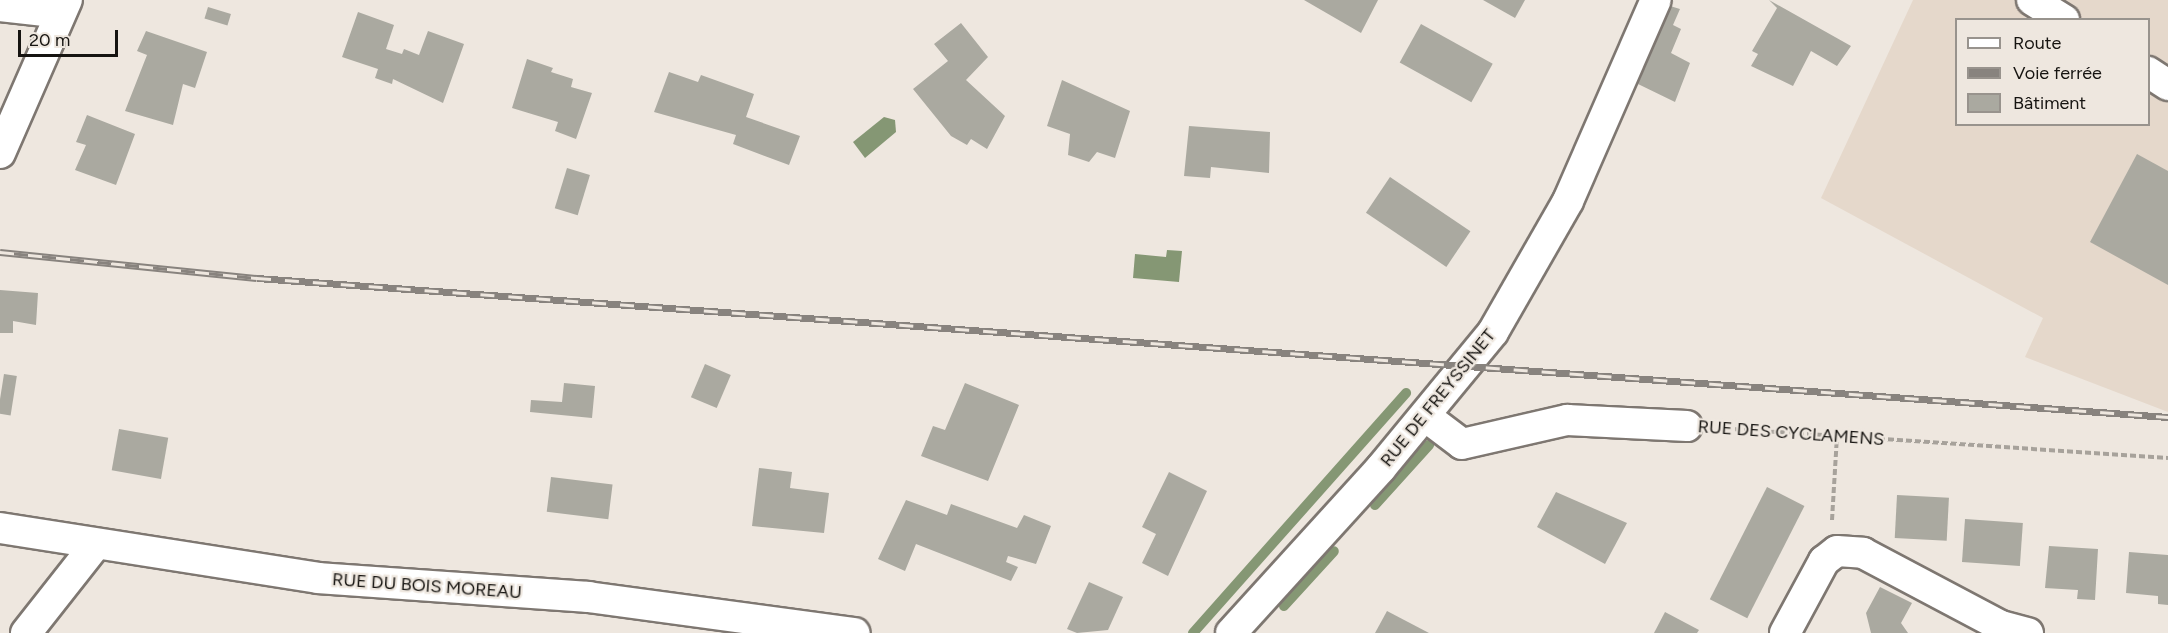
<!DOCTYPE html>
<meta charset="utf-8">
<style>
body{margin:0}
#map{position:relative;width:2168px;height:633px;overflow:hidden;background:#eee7df;font-family:Figtree,sans-serif}
div>[style]{position:absolute}
.built>*{inset:0;background:#e5d8cb}
.water>*{inset:0;background:#859774}
.stream>*{height:10px;margin:-5px;padding:0 5px;transform-origin:5px;border-radius:5px;background:#859774}
.building>*{inset:0;background:#aaa9a0;transform-origin:0 0}
.path>*{height:4px;margin-top:-2px;transform-origin:0;background:repeating-linear-gradient(90deg,#a7a29b 0 6px,transparent 0 9px)}
.roads{filter:drop-shadow(2px 0 #7e7771) drop-shadow(-2px 0 #7e7771) drop-shadow(0 2px #7e7771) drop-shadow(0 -2px #7e7771)}
.minor>*{height:30px;margin:-15px;padding:0 15px;transform-origin:15px;border-radius:15px;background:#fff}
.rail>*{height:7px;margin-top:-3.5px;transform-origin:0;background:repeating-linear-gradient(90deg,#eee7df 0 14px,#88837e 0 28px);box-sizing:border-box;border-block:2px solid #88837e}
span{translate:-50% -50%;white-space:nowrap;text-align:center;line-height:1.15;-webkit-text-stroke:4.5px #eee7df;paint-order:stroke}
.street-label{font-size:18px;color:#161411}
.legend{position:absolute;left:1955px;top:18px;width:195px;height:108px;box-sizing:border-box;background:#eee7df;border:2px solid #98938d;margin:0;padding:8px 10px;list-style:none;font-size:18px;color:#161411}
.legend li{display:flex;align-items:center;gap:12px;height:30px}
.legend b{width:30px;border:2px solid #98938d}
.scale{position:absolute;left:18px;top:30px;width:100px;height:27px;box-sizing:border-box;border:3px solid #161411;border-top:0;padding-left:8px;font-size:18px;line-height:21px;white-space:nowrap;color:#161411;-webkit-text-stroke:4px #eee7df;paint-order:stroke}
</style>
<div id="map">
<div class="built">
<div style="clip-path:polygon(evenodd,1913px 0,2168px 0,2168px 412px,2025px 357px,2043px 318px,1821px 198px,1913px 0,1956px 20px,2148px 20px,2148px 124px,1956px 124px,1956px 20px)"></div>
</div>
<div class="water">
<div style="clip-path:polygon(884px 117px,895px 120px,896px 132px,865px 158px,853px 142px)"></div>
<div style="clip-path:polygon(1167px 250px,1182px 251px,1179px 282px,1133px 278px,1135px 254px,1166px 257px)"></div>
</div>
<div class="stream">
<div style="left:1375px;top:505px;width:81px;rotate:-48deg"></div>
<div style="left:1284px;top:606px;width:74px;rotate:-47.7deg"></div>
<div style="left:1193px;top:633px;width:321px;rotate:-48.4deg"></div>
</div>
<div class="building">
<div style="clip-path:polygon(1304px 0,1378px 0,1361px 33px)"></div>
<div style="clip-path:polygon(1483px 0,1525px 0,1515px 18px)"></div>
<div style="clip-path:polygon(1769px 0,1851px 46px,1837px 66px,1811px 51px,1793px 86px,1751px 66px,1758px 54px,1752px 51px,1777px 8px)"></div>
<div style="clip-path:polygon(1670px 6px,1680px 9px,1673px 25px,1681px 29px,1671px 53px,1690px 63px,1675px 102px,1638px 84px)"></div>
<div style="left:208px;top:7px;width:24px;height:12px;rotate:17deg"></div>
<div style="clip-path:polygon(358px 12px,394px 25px,386px 49px,402px 54px,404px 49px,419px 55px,428px 31px,464px 44px,443px 103px,393px 79px,392px 84px,375px 78px,378px 69px,342px 57px)"></div>
<div style="clip-path:polygon(961px 23px,988px 57px,966px 80px,1005px 116px,987px 149px,971px 139px,967px 145px,951px 136px,913px 89px,948px 61px,934px 44px)"></div>
<div style="left:1421px;top:24px;width:82px;height:44px;rotate:29deg"></div>
<div style="clip-path:polygon(146px 31px,207px 52px,195px 88px,183px 84px,173px 125px,125px 111px,147px 55px,137px 51px)"></div>
<div style="clip-path:polygon(527px 59px,553px 68px,551px 72px,573px 79px,571px 87px,592px 93px,576px 139px,555px 131px,558px 122px,512px 108px)"></div>
<div style="clip-path:polygon(669px 72px,698px 82px,701px 75px,754px 94px,746px 117px,800px 136px,789px 165px,733px 144px,736px 135px,654px 112px)"></div>
<div style="clip-path:polygon(1062px 80px,1130px 111px,1115px 158px,1097px 152px,1089px 162px,1068px 155px,1070px 134px,1047px 126px)"></div>
<div style="clip-path:polygon(87px 115px,135px 134px,116px 185px,75px 170px,86px 145px,76px 142px)"></div>
<div style="clip-path:polygon(1189px 126px,1270px 132px,1269px 173px,1211px 167px,1210px 178px,1184px 176px)"></div>
<div style="clip-path:polygon(2137px 154px,2168px 171px,2168px 285px,2090px 242px)"></div>
<div style="left:567px;top:168px;width:24px;height:42px;rotate:17deg"></div>
<div style="left:1390px;top:177px;width:97px;height:43px;rotate:34deg"></div>
<div style="clip-path:polygon(0 290px,38px 293px,36px 325px,13px 321px,13px 333px,0 333px)"></div>
<div style="left:705px;top:364px;width:28px;height:36px;rotate:23deg"></div>
<div style="left:4px;top:374px;width:13px;height:40px;rotate:9deg"></div>
<div style="clip-path:polygon(564px 383px,595px 386px,592px 418px,530px 412px,531px 400px,562px 402px)"></div>
<div style="clip-path:polygon(965px 383px,1019px 405px,988px 481px,921px 456px,933px 426px,945px 430px)"></div>
<div style="left:119px;top:429px;width:50px;height:42px;rotate:10deg"></div>
<div style="clip-path:polygon(759px 468px,792px 472px,790px 488px,829px 493px,824px 533px,752px 526px)"></div>
<div style="clip-path:polygon(1169px 472px,1207px 491px,1168px 576px,1142px 563px,1156px 534px,1142px 527px)"></div>
<div style="left:551px;top:477px;width:62px;height:35px;rotate:7deg"></div>
<div style="left:1767px;top:487px;width:42px;height:126px;rotate:27deg"></div>
<div style="clip-path:polygon(1556px 492px,1627px 523px,1605px 564px,1537px 527px)"></div>
<div style="left:1897px;top:495px;width:52px;height:43px;rotate:3deg"></div>
<div style="clip-path:polygon(906px 500px,947px 515px,951px 504px,1017px 528px,1024px 515px,1051px 526px,1036px 564px,1008px 556px,1006px 562px,1018px 567px,1011px 581px,916px 544px,905px 571px,878px 559px)"></div>
<div style="left:1965px;top:519px;width:58px;height:43px;rotate:4deg"></div>
<div style="clip-path:polygon(2049px 546px,2098px 549px,2095px 600px,2077px 599px,2078px 590px,2045px 588px)"></div>
<div style="clip-path:polygon(2129px 552px,2168px 555px,2168px 605px,2158px 604px,2158px 596px,2126px 593px)"></div>
<div style="clip-path:polygon(1089px 582px,1123px 597px,1108px 630px,1077px 633px,1067px 629px)"></div>
<div style="clip-path:polygon(1880px 587px,1912px 603px,1901px 623px,1908px 633px,1871px 633px,1866px 613px)"></div>
<div style="clip-path:polygon(1387px 611px,1429px 633px,1375px 633px)"></div>
<div style="clip-path:polygon(1665px 612px,1699px 630px,1697px 633px,1654px 633px)"></div>
</div>
<div class="path">
<div style="left:1717px;top:428px;width:452px;rotate:3.8deg"></div>
<div style="left:1832px;top:520px;width:84px;rotate:-86.6deg"></div>
</div>
<div class="roads">
<div class="minor">
<div style="left:2032px;top:0;width:38px;rotate:32deg"></div>
<div style="left:0;top:6px;width:61px;rotate:6.5deg"></div>
<div style="left:2148px;top:72px;width:24px;rotate:33deg"></div>
<div style="left:0;top:153px;width:167px;rotate:-66.4deg"></div>
<div style="left:1425px;top:416px;width:46px;rotate:37.1deg"></div>
<div style="left:1462px;top:444px;width:108px;rotate:-12.9deg"></div>
<div style="left:1567px;top:420px;width:120px;rotate:2.9deg"></div>
<div style="left:0;top:528px;width:322px;rotate:8.9deg"></div>
<div style="left:318px;top:578px;width:271px;rotate:4deg"></div>
<div style="left:588px;top:597px;width:269px;rotate:7.7deg"></div>
<div style="left:26px;top:633px;width:113px;rotate:-51.8deg"></div>
<div style="left:1231px;top:633px;width:223px;rotate:-47.7deg"></div>
<div style="left:1381px;top:468px;width:176px;rotate:-50.5deg"></div>
<div style="left:1493px;top:332px;width:151px;rotate:-60.2deg"></div>
<div style="left:1568px;top:201px;width:219px;rotate:-66.4deg"></div>
<div style="left:1785px;top:633px;width:82px;rotate:-61.6deg"></div>
<div style="left:1824px;top:561px;width:16px;rotate:-38deg"></div>
<div style="left:1837px;top:551px;width:26px;rotate:4deg"></div>
<div style="left:1863px;top:553px;width:156px;rotate:27.9deg"></div>
<div style="left:2001px;top:626px;width:28px;rotate:15deg"></div>
</div>
</div>
<div class="rail">
<div style="left:0;top:252px;width:258px;rotate:5.8deg"></div>
<div style="left:257px;top:278px;width:1916px;rotate:4.16deg"></div>
</div>
<div class="street-label">
<span style="left:1438px;top:398px;rotate:-51deg">RUE DE FREYSSINET</span>
<span style="left:1791px;top:433px;rotate:4deg">RUE DES CYCLAMENS</span>
<span style="left:427px;top:586px;rotate:4deg">RUE DU BOIS MOREAU</span>
</div>
<ul class="legend">
<li><b style="height:8px;background:#fff"></b>Route</li>
<li><b style="height:8px;background:#88837e"></b>Voie ferrée</li>
<li><b style="height:16px;background:#aaa9a0"></b>Bâtiment</li>
</ul>
<div class="scale">20 m</div>
</div>
